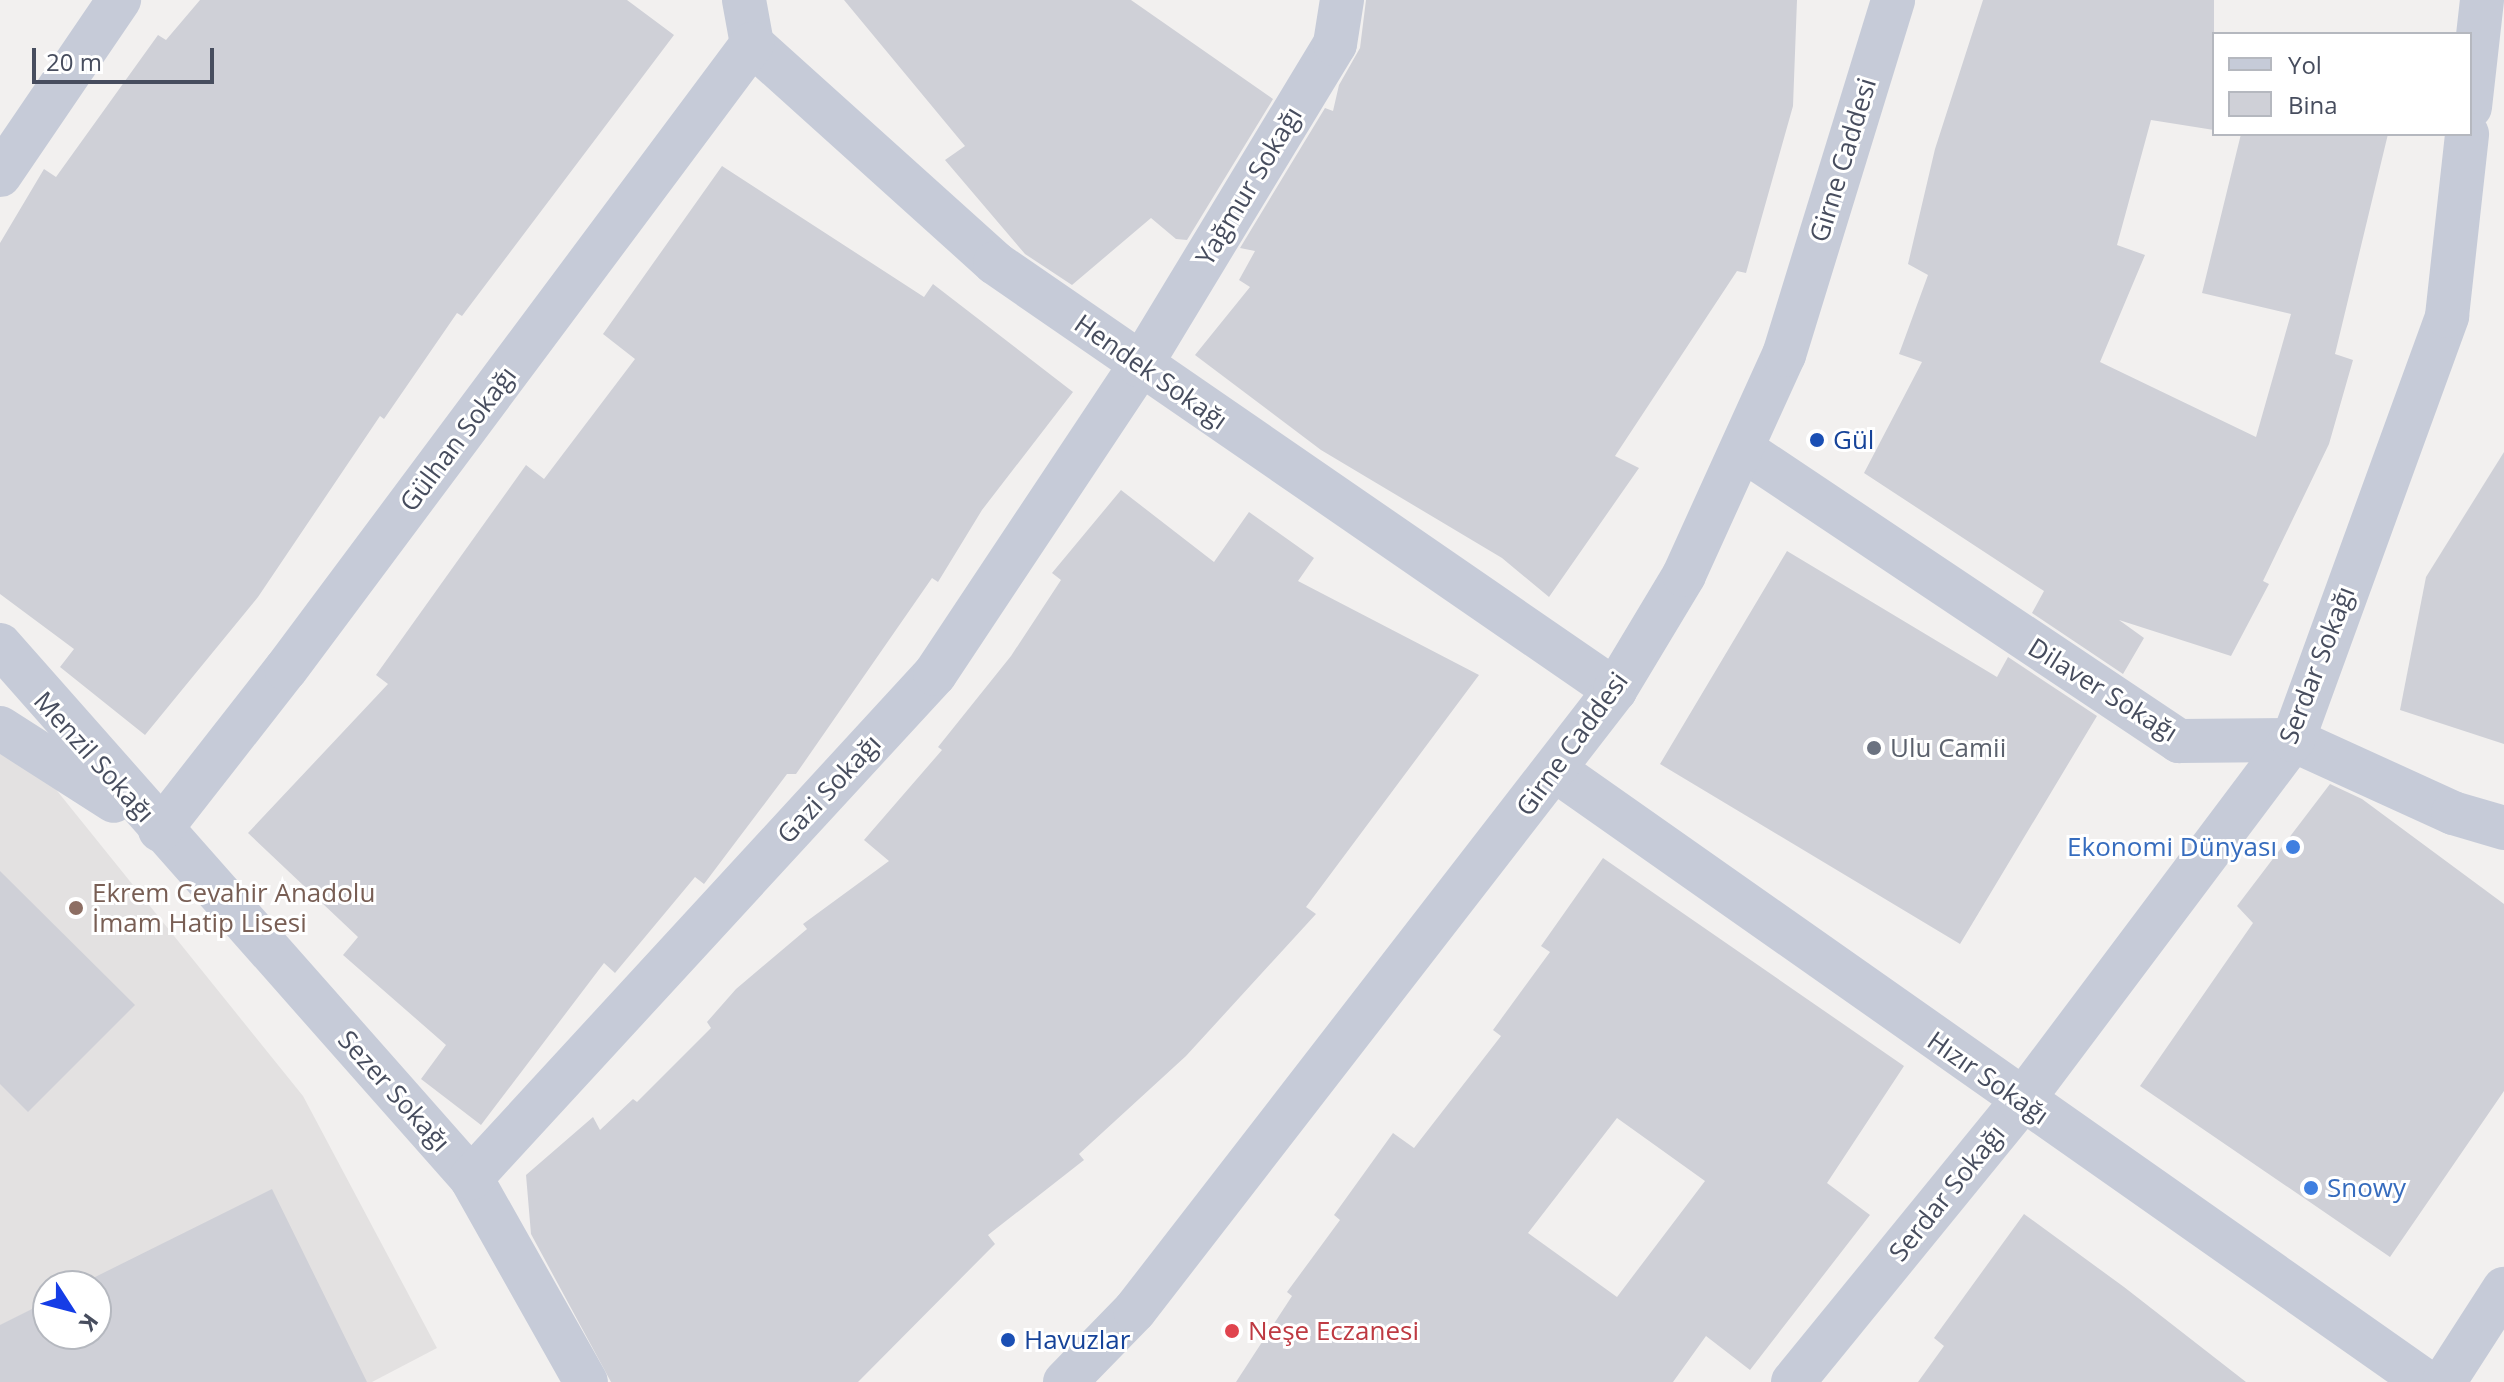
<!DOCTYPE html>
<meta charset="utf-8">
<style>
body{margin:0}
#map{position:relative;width:2504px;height:1382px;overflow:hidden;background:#f2f0ef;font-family:"Open Sans",sans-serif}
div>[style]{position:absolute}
.education>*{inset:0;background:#e3e1e1}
.building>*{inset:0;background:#cfd0d7}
.minor>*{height:44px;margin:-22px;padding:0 22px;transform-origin:22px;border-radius:22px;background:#c6cbd8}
.tertiary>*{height:44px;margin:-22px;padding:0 22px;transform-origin:22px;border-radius:22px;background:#c6cbd8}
.dots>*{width:22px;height:22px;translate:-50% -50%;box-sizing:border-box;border:4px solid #fff;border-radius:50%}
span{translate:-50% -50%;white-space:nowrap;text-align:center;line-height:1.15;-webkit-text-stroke:6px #fff;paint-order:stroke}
.street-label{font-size:26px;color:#474d5e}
.transit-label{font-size:26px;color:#164399}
.left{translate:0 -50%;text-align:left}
.worship-label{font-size:26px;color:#5b616d}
.shop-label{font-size:26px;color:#366cbe}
.right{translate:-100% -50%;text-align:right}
.education-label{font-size:26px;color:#785e54}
.health-label{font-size:26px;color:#be3a42}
.legend{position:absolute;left:2212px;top:32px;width:260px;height:104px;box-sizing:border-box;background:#fff;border:2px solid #b5b8bf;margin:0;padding:10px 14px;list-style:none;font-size:24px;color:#474d5e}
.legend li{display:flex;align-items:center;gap:16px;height:40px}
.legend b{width:40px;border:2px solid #b5b8bf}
.north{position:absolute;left:32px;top:1270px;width:80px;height:80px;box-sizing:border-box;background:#fff;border:2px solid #b5b8bf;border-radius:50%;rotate:126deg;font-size:22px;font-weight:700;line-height:32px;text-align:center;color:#474d5e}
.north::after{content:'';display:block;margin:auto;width:28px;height:36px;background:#153de6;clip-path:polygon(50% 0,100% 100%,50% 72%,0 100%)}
.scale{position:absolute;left:32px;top:48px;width:182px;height:36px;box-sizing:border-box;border:4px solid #474d5e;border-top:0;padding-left:10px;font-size:24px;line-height:28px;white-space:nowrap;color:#474d5e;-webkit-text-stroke:6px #fff;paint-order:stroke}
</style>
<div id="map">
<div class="education">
<div style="clip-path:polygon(evenodd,0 720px,303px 1096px,437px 1348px,372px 1382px,0 1382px,0 720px,48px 1286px,96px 1286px,96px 1334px,48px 1334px,48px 1286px)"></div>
</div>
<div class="building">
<div style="clip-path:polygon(200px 0,627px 0,674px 35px,462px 316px,457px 313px,384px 419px,380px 416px,258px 597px,145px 735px,60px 667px,74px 649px,0 594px,0 243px,44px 169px,56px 177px,158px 35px,166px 40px)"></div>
<div style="clip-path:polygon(844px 0,1131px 0,1273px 99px,1187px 240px,1176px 239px,1151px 218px,1072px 285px,1025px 254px,945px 160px,965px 146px)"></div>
<div style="clip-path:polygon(1366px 0,1797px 0,1793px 106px,1746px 273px,1737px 271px,1615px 456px,1639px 468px,1549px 597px,1502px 558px,1321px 450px,1195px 355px,1250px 287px,1239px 280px,1255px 251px,1240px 248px,1325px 108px,1333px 111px,1339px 85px,1360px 48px)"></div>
<div style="clip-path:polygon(1983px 0,2214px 0,2214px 130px,2151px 120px,2117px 245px,2145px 255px,2100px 362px,2256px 437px,2291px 314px,2202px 293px,2241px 134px,2388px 134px,2335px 354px,2353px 360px,2329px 444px,2263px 581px,2269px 584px,2231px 656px,2119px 620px,2144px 638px,2123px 674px,2032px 613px,2044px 591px,1864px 473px,1922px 362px,1899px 354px,1928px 275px,1908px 264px,1935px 149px)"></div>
<div style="clip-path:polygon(722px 166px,924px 297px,933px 284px,1073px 392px,982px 510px,938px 582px,932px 578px,796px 774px,787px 774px,704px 884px,695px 877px,615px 973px,604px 963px,481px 1125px,421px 1079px,446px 1045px,343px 955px,358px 937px,248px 833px,388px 684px,376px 675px,526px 465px,544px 479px,635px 359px,603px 334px)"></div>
<div style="clip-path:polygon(2504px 452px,2504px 744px,2400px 710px,2426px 577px)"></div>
<div style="clip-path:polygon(1121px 490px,1214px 562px,1249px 512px,1314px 558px,1298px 581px,1479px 675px,1306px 907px,1316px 914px,1186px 1056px,1079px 1154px,1084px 1160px,988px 1235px,995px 1244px,858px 1382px,611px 1382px,531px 1234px,526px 1175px,593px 1117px,600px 1130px,633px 1099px,637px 1102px,711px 1028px,707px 1022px,736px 989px,807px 929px,803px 924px,889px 861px,864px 840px,942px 750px,938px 747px,1011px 656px,1061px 580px,1052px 573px)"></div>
<div style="clip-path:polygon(1787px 551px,1997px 677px,2008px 657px,2097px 716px,1960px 944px,1660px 764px)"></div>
<div style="clip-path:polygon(2330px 784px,2362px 799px,2504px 904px,2504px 1091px,2390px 1257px,2140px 1086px,2253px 923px,2237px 906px)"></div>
<div style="clip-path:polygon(evenodd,1603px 858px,1904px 1066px,1827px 1183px,1870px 1215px,1750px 1370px,1706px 1336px,1673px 1382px,1236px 1382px,1292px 1296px,1287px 1292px,1340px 1220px,1334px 1215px,1393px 1133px,1414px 1148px,1501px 1036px,1493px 1030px,1550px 952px,1541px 946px,1603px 858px,1617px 1118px,1705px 1181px,1617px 1297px,1528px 1233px,1617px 1118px)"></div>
<div style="clip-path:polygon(0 871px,135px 1005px,28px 1112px,0 1084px)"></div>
<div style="clip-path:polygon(272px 1189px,367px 1382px,0 1382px,0 1325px,48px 1301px,48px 1334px,96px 1334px,96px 1286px,77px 1286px)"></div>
<div style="clip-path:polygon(2024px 1214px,2124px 1287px,2246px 1382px,1918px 1382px,1944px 1346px,1934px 1338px)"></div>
</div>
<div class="minor">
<div style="left:744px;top:0;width:45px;rotate:79.7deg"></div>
<div style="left:752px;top:44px;width:327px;rotate:42deg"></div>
<div style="left:995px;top:263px;width:753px;rotate:34.56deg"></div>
<div style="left:2470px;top:107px;width:108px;rotate:-83.6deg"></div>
<div style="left:0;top:175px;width:212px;rotate:-55.8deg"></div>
<div style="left:1742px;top:449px;width:526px;rotate:33.75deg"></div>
<div style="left:2179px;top:741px;width:114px;rotate:-0.5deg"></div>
<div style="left:2293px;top:740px;width:176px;rotate:24.5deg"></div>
<div style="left:2453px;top:813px;width:53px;rotate:16.4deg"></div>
<div style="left:0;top:645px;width:711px;rotate:48.53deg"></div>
<div style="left:471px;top:1178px;width:234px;rotate:60.6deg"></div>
<div style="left:0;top:728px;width:135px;rotate:32.6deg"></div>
<div style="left:1555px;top:770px;width:1065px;rotate:35.09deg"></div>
<div style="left:160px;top:830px;width:204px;rotate:-52deg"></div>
<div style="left:286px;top:669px;width:780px;rotate:-53.29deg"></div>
<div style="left:471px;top:1178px;width:685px;rotate:-47.37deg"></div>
<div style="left:935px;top:674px;width:370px;rotate:-56.4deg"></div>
<div style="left:1140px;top:366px;width:376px;rotate:-58.8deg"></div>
<div style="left:1335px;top:44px;width:45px;rotate:-81deg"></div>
<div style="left:1793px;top:1382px;width:361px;rotate:-50.8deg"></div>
<div style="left:2021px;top:1102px;width:453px;rotate:-53.1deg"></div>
<div style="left:2293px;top:740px;width:451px;rotate:-70deg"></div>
<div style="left:2447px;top:316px;width:183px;rotate:-83.7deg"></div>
<div style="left:2444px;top:1382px;width:111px;rotate:-57.2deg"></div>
</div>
<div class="tertiary">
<div style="left:1065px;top:1382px;width:100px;rotate:-45.8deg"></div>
<div style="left:1135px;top:1310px;width:784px;rotate:-52.25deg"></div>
<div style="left:1615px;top:690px;width:134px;rotate:-59deg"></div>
<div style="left:1684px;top:575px;width:242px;rotate:-65.6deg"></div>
<div style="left:1784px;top:355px;width:371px;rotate:-72.9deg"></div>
</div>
<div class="dots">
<div style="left:1817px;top:440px;background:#1a4fb4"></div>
<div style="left:1874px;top:748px;background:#6b7280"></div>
<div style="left:2293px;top:847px;background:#3f7fe0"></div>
<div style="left:76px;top:908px;background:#8d6e63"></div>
<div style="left:2311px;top:1188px;background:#3f7fe0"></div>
<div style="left:1232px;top:1331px;background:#e0444e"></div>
<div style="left:1008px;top:1340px;background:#1a4fb4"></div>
</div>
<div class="street-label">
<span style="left:1843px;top:160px;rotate:-73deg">Girne Caddesi</span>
<span style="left:1249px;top:186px;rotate:-59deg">Yağmur Sokağı</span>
<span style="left:1151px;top:372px;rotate:35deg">Hendek Sokağı</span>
<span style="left:458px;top:439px;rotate:-53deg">Gülhan Sokağı</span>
<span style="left:2317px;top:665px;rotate:-69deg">Serdar Sokağı</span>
<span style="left:2103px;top:690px;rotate:32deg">Dilaver Sokağı</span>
<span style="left:1572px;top:744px;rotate:-54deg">Girne Caddesi</span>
<span style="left:94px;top:757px;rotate:48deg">Menzil Sokağı</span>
<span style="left:829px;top:789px;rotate:-47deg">Gazi Sokağı</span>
<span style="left:1988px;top:1078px;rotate:35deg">Hızır Sokağı</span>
<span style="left:394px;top:1091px;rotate:48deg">Sezer Sokağı</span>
<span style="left:1947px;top:1193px;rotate:-51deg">Serdar Sokağı</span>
</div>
<div class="transit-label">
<span class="left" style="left:1833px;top:440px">Gül</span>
<span class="left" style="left:1024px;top:1340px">Havuzlar</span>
</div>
<div class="worship-label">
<span class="left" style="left:1890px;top:748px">Ulu Camii</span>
</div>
<div class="shop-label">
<span class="right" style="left:2277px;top:847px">Ekonomi Dünyası</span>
<span class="left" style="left:2327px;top:1188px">Snowy</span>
</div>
<div class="education-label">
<span class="left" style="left:92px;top:908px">Ekrem Cevahir Anadolu<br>İmam Hatip Lisesi</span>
</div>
<div class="health-label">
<span class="left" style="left:1248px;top:1331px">Neşe Eczanesi</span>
</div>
<ul class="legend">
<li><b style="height:10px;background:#c6cbd8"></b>Yol</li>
<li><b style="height:22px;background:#cfd0d7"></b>Bina</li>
</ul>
<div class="north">K</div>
<div class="scale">20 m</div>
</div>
